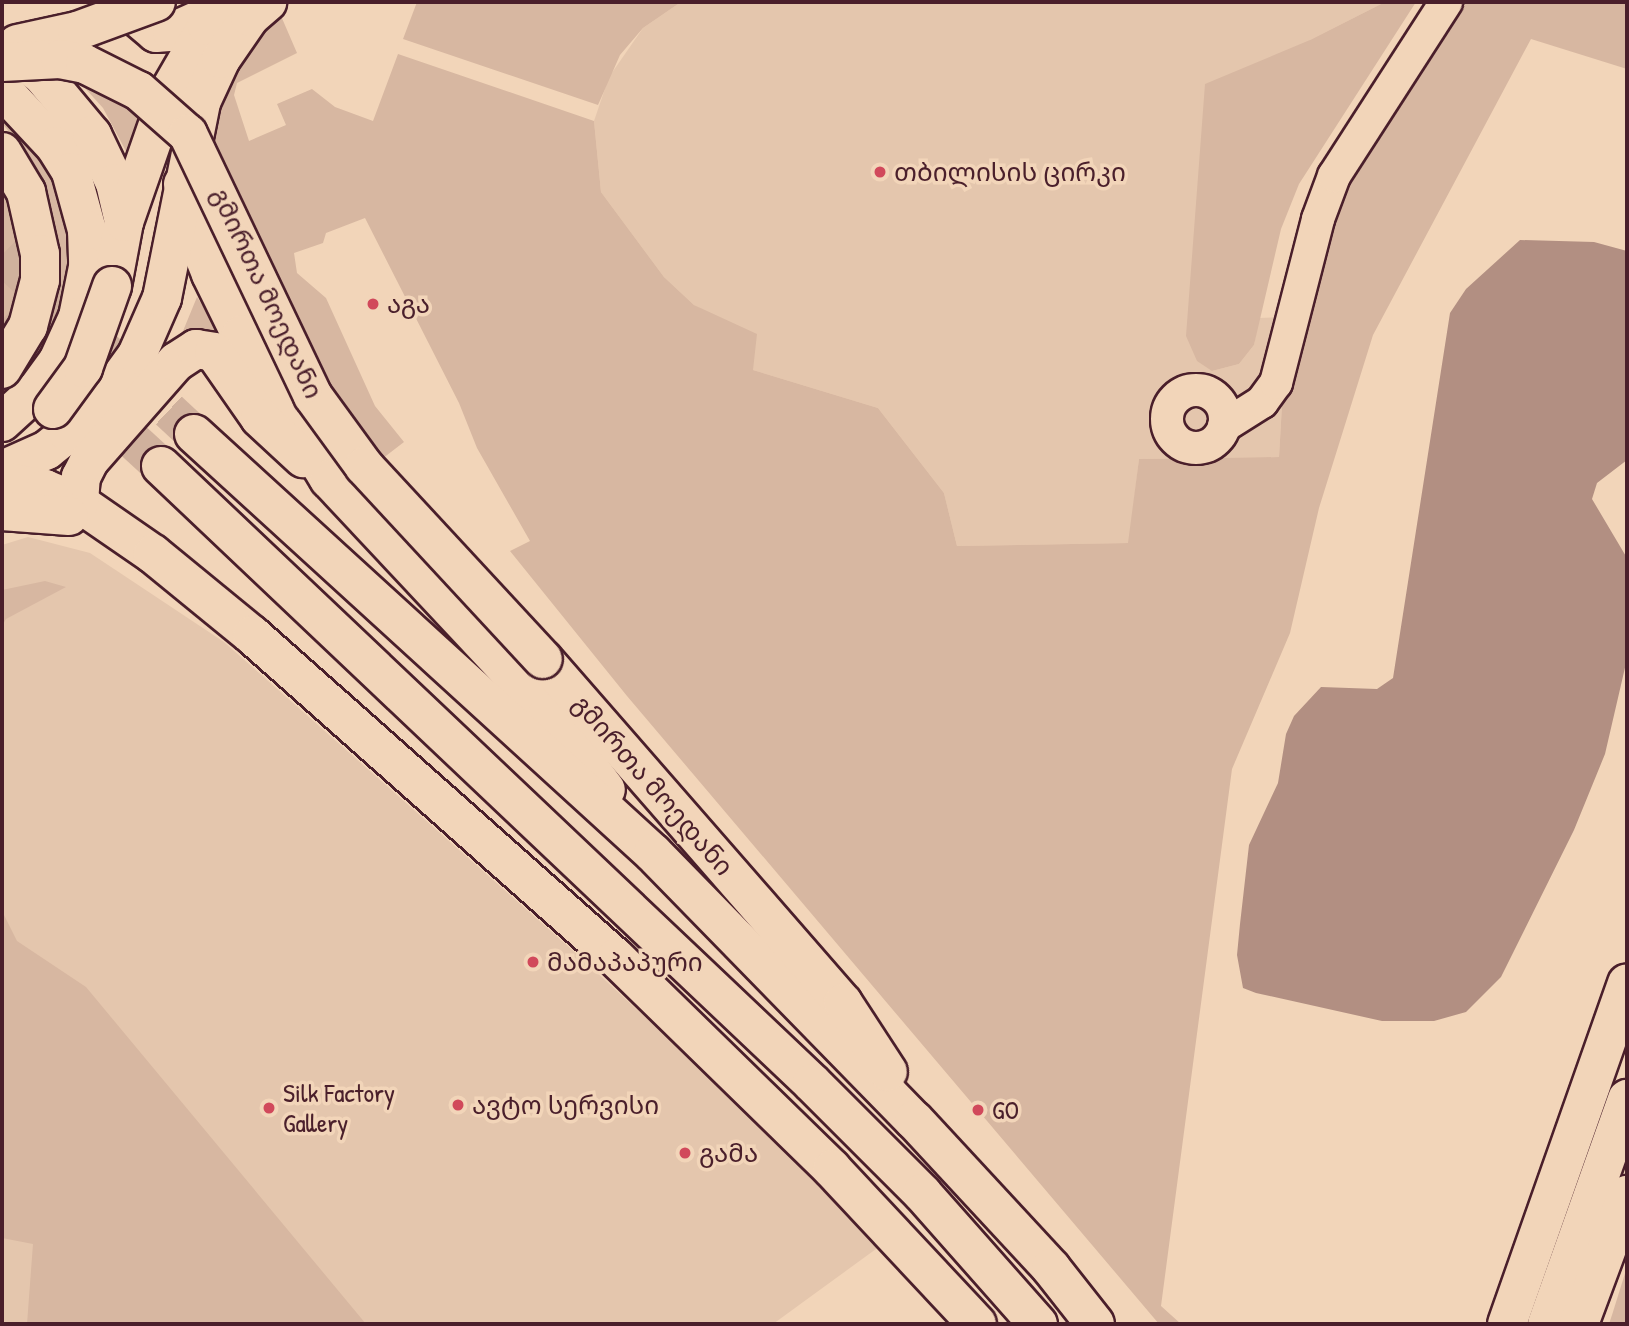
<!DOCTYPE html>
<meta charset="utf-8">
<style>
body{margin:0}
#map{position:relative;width:1629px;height:1326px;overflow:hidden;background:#f2d5b9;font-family:"Patrick Hand","Noto Sans Georgian",sans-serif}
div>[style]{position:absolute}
.built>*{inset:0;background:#e4c6ad}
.green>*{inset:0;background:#d7b7a1}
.water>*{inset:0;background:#b28f82}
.primary-tunnel>*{height:38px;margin-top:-19px;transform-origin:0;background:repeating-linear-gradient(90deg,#d0b19d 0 38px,transparent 0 57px)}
.roads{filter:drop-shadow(2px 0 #4a1f2b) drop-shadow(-2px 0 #4a1f2b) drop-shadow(0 2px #4a1f2b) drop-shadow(0 -2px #4a1f2b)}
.minor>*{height:32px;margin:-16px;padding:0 16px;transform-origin:16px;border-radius:16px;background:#f2d5b9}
.minor>.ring{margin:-16px;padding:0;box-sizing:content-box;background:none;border:32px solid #f2d5b9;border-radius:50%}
.primary>*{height:38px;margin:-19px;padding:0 19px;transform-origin:19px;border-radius:19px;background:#f2d5b9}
.trunk>*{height:38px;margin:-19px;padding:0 19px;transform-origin:19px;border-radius:19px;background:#f2d5b9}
.bridges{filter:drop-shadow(2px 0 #4a1f2b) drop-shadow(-2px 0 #4a1f2b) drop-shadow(0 2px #4a1f2b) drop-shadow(0 -2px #4a1f2b)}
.primary-bridge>*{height:38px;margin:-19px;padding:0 19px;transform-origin:19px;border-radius:19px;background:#f2d5b9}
.dots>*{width:19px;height:19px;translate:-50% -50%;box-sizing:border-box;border:4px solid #f2d5b9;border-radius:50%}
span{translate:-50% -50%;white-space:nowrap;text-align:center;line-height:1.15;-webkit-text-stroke:7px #f2d5b9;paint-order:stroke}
.poi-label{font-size:26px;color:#4a1f2b}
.left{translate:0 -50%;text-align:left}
.street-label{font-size:26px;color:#4a1f2b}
.frame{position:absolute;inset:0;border:4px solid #4a1f2b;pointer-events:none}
</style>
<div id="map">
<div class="built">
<div style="clip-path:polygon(681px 2px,1385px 2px,1310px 40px,1212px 371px,1239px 364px,1254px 345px,1259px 318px,1287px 317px,1279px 457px,1139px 459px,1129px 543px,957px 546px,944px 493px,878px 408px,753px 370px,724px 321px,694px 305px,664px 277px,601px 192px,594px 121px,609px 77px,643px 28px)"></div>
<div style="clip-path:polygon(28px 537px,90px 553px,224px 642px,579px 956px,887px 1241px,773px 1324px,2px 1324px,2px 545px)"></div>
</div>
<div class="green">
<div style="clip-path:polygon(417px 2px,681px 2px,643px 28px,620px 55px,598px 105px,403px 39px)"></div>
<div style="clip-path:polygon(1385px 2px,1416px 2px,1299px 184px,1281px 229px,1254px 345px,1239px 364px,1212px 371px,1197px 361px,1186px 336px,1205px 84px,1310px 40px)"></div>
<div style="clip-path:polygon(1456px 2px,1627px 2px,1627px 69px,1531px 39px,1373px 335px,1319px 508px,1290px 633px,1232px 769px,1161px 1306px,1181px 1324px,1159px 1324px,627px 696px,510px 551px,530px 541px,477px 448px,459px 403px,365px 218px,326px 233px,323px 243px,294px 253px,297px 273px,326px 298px,375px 406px,404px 442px,378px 462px,342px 423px,199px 124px,278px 9px,297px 53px,237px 83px,234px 95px,249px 141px,286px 125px,277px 104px,312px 89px,335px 107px,373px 121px,398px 54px,594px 121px,601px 192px,664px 277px,694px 305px,757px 334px,753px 370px,878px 408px,944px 493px,957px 546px,1128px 543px,1139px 459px,1279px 457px,1287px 317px,1328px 210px)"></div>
<div style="clip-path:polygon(75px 77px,163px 79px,128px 155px,103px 108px)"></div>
<div style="clip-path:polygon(2px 105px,42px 147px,76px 244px,54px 343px,2px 404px,2px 393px,15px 379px,57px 272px,55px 235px,44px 187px,25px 152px,2px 123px)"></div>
<div style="clip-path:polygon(2px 169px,29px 260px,2px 346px)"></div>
<div style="clip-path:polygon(197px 297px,226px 343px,166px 357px,183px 331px)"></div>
<div style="clip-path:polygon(45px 581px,66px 587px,6px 619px,2px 626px,2px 590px)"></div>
<div style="clip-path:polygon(2px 911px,17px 941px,86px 987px,366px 1324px,27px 1324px,33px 1244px,2px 1238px)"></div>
<div style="clip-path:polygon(1627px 1267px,1627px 1324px,1609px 1324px,1612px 1315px)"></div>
</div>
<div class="water">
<div style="clip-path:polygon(1520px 240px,1594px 242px,1627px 251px,1627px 460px,1597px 483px,1592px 499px,1627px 558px,1627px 659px,1605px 754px,1574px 830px,1501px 977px,1466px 1012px,1434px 1021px,1382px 1021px,1256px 993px,1243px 988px,1237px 955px,1240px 924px,1249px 845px,1278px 783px,1286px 734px,1294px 716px,1321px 687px,1377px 689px,1393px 678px,1450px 313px,1466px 289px)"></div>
</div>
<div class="primary-tunnel">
<div style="left:2px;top:255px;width:262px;rotate:43deg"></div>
<div style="left:2px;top:320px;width:216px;rotate:42.6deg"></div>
</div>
<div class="roads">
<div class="minor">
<div class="ring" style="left:1167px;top:390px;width:26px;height:26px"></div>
<div style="left:1224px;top:426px;width:45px;rotate:-32.3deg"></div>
<div style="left:1262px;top:402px;width:24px;rotate:-54deg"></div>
<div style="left:1276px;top:383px;width:169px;rotate:-75.6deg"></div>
<div style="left:1318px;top:219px;width:46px;rotate:-69.6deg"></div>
<div style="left:1334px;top:176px;width:207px;rotate:-57.2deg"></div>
</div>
<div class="primary">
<div style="left:141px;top:2px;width:15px;rotate:110deg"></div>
<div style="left:136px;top:16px;width:26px;rotate:40deg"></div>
<div style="left:156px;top:33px;width:16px;rotate:-4deg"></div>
<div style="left:172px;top:32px;width:51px;rotate:-24.1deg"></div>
<div style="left:2px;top:14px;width:95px;rotate:-7.3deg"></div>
<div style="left:4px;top:48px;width:45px;rotate:35.1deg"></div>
<div style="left:41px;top:74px;width:80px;rotate:50.1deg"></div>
<div style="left:92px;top:135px;width:53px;rotate:64.4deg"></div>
<div style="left:115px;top:183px;width:40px;rotate:77deg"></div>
<div style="left:2px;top:89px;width:78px;rotate:47.1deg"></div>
<div style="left:55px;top:146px;width:31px;rotate:58deg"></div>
<div style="left:71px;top:172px;width:60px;rotate:74.6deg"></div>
<div style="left:87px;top:230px;width:37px;rotate:88deg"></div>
<div style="left:88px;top:267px;width:51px;rotate:101.3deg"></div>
<div style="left:78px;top:317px;width:48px;rotate:114.4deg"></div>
<div style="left:58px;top:361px;width:34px;rotate:126deg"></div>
<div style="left:38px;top:389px;width:49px;rotate:137.5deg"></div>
<div style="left:183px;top:184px;width:46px;rotate:77.5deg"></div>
<div style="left:193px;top:229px;width:48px;rotate:68.2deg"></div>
<div style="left:211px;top:274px;width:68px;rotate:63.8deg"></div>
<div style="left:241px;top:335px;width:169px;rotate:58.6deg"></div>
<div style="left:329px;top:479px;width:320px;rotate:46.9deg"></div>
<div style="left:548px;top:713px;width:96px;rotate:53deg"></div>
<div style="left:112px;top:286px;width:65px;rotate:-79.4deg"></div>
<div style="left:124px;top:222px;width:140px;rotate:-70.8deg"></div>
<div style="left:170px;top:90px;width:74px;rotate:-60deg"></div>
<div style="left:207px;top:26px;width:39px;rotate:-38deg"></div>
<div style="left:194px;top:434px;width:621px;rotate:42.39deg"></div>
<div style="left:653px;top:853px;width:373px;rotate:45.7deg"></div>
<div style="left:914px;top:1120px;width:202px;rotate:47.2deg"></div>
<div style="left:1051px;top:1268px;width:71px;rotate:51.8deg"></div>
<div style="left:161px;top:466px;width:897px;rotate:43.46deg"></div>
<div style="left:812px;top:1083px;width:156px;rotate:45deg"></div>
<div style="left:922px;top:1193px;width:175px;rotate:48.5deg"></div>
<div style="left:2px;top:470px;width:49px;rotate:-24deg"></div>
<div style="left:47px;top:450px;width:27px;rotate:-39deg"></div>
<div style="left:68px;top:433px;width:55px;rotate:-43.5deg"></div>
<div style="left:108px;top:395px;width:49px;rotate:-54.1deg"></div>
<div style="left:137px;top:355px;width:62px;rotate:-66.3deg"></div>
<div style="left:162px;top:298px;width:200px;rotate:-78.7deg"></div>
<div style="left:201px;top:102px;width:47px;rotate:-65.1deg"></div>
<div style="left:221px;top:59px;width:51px;rotate:-55.4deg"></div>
<div style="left:250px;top:17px;width:23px;rotate:-41deg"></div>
<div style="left:2px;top:481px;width:44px;rotate:10.5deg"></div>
<div style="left:45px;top:489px;width:37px;rotate:22deg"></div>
<div style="left:79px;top:503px;width:90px;rotate:34.6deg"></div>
<div style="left:153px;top:554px;width:128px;rotate:39.3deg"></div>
<div style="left:252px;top:635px;width:487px;rotate:41.6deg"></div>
<div style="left:616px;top:958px;width:302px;rotate:44.3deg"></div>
<div style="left:832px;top:1169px;width:212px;rotate:46.9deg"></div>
<div style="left:79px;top:503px;width:26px;rotate:-86deg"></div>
<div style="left:81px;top:477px;width:18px;rotate:-63deg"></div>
<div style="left:89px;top:461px;width:132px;rotate:-48.7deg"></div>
<div style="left:176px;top:362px;width:24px;rotate:-33deg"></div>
<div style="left:196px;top:349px;width:18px;rotate:9deg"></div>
<div style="left:214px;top:352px;width:80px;rotate:55.1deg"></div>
<div style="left:260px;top:418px;width:59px;rotate:42.9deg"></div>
<div style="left:2px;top:511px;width:67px;rotate:4.3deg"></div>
<div style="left:543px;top:659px;width:456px;rotate:48.9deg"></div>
<div style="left:843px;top:1003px;width:82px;rotate:56.9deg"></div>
<div style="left:1547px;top:1324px;width:239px;rotate:-70.4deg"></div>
</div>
<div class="trunk">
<div style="left:1507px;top:1324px;width:361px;rotate:-70.6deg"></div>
<div style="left:1579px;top:1324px;width:138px;rotate:-69.6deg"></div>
</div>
</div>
<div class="bridges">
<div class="primary-bridge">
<div style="left:17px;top:44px;width:61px;rotate:-12.2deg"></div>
<div style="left:77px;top:31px;width:84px;rotate:-20.2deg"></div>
<div style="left:2px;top:62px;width:58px;rotate:-3deg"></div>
<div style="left:60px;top:59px;width:25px;rotate:11deg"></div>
<div style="left:85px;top:64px;width:60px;rotate:26.6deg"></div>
<div style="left:139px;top:91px;width:65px;rotate:41.3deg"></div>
<div style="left:188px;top:134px;width:290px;rotate:64.5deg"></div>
<div style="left:313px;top:396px;width:87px;rotate:53.9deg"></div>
<div style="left:364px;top:466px;width:263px;rotate:47.2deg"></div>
<div style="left:2px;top:152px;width:47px;rotate:59deg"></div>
<div style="left:26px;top:192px;width:64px;rotate:77.3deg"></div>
<div style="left:40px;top:254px;width:26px;rotate:90deg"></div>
<div style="left:40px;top:280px;width:48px;rotate:104.6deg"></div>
<div style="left:28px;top:326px;width:50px;rotate:121.2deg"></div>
<div style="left:53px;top:409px;width:51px;rotate:-53.8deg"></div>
<div style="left:83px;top:368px;width:87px;rotate:-70.5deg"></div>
</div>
</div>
<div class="dots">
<div style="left:880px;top:172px;background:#d1495b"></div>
<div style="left:373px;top:304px;background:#d1495b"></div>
<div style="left:533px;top:962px;background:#d1495b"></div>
<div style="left:458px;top:1105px;background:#d1495b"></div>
<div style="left:269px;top:1108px;background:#d1495b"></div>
<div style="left:978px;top:1110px;background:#d1495b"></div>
<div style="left:685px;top:1153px;background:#d1495b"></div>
</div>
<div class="poi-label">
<span class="left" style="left:894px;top:172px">თბილისის ცირკი</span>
<span class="left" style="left:387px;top:304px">აგა</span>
<span class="left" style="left:547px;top:962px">მამაპაპური</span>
<span class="left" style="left:283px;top:1108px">Silk Factory<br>Gallery</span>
<span class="left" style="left:472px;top:1105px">ავტო სერვისი</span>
<span class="left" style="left:992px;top:1110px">GO</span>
<span class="left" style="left:699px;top:1153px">გამა</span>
</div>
<div class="street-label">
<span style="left:267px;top:293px;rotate:65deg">გმირთა მოედანი</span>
<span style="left:653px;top:785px;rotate:49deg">გმირთა მოედანი</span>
</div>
<div class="frame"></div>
</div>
